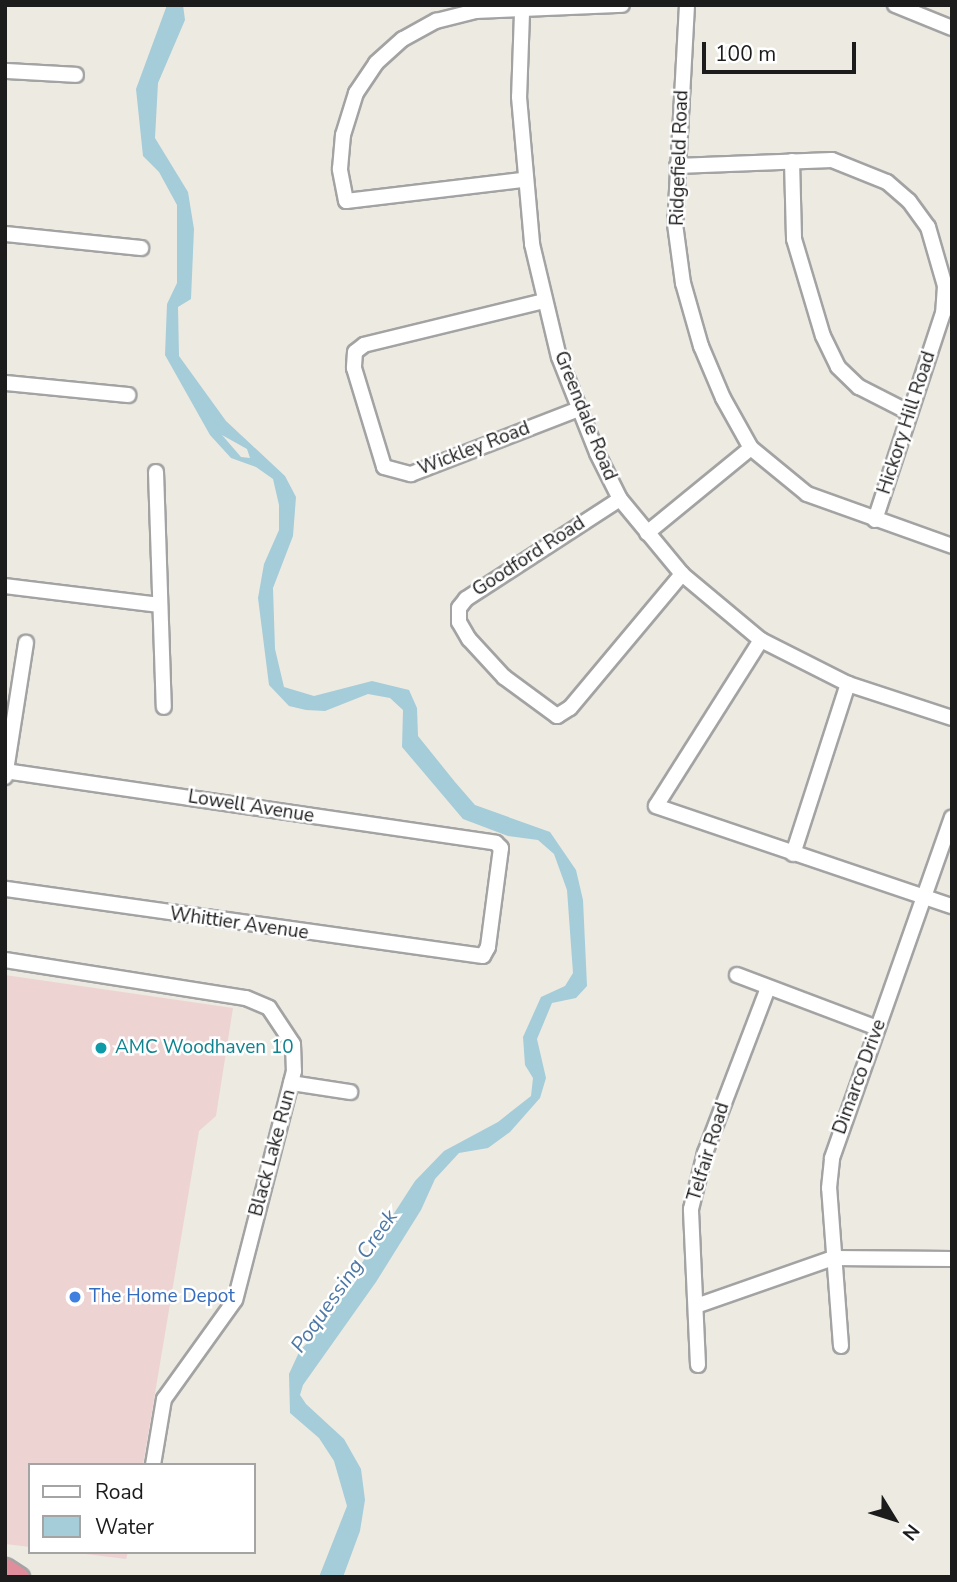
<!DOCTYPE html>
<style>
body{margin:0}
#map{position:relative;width:957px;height:1582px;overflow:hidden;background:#edeae2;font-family:"Nunito Sans",sans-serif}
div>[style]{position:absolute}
.commercial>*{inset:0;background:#edd4d2}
.water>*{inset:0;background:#a5ccd9}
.roads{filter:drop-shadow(2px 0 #a3a3a3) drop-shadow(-2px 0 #a3a3a3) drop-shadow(0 2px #a3a3a3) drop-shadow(0 -2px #a3a3a3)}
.minor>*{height:14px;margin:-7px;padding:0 7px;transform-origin:7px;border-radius:7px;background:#fff}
.highway>*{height:19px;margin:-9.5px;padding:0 9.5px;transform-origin:9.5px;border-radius:9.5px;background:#e18e9c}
.dots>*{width:19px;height:19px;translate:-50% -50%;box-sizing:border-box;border:4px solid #fff;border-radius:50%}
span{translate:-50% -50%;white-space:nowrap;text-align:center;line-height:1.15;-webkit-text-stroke:5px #fff;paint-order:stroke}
.street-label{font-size:19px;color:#1c1c1c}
.culture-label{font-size:19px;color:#0d838f}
.left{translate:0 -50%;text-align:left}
.shop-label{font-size:19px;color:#366cbe}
.water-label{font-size:21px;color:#4e79a6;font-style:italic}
.frame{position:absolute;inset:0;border:7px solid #1c1c1c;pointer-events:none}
.legend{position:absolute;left:28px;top:1463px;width:228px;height:91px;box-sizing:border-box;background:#fff;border:2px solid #a4a4a4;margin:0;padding:9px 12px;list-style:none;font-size:21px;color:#1c1c1c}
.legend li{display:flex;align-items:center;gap:14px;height:35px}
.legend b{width:35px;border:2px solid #a4a4a4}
.north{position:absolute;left:859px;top:1484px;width:70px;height:70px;-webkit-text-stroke:5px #fff;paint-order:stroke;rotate:128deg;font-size:19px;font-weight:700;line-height:28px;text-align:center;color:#1c1c1c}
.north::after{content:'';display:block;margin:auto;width:24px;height:32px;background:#1c1c1c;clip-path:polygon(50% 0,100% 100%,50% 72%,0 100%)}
.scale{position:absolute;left:702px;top:42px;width:154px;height:32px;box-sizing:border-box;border:4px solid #1c1c1c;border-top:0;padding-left:9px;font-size:21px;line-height:24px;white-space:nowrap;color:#1c1c1c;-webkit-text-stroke:5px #fff;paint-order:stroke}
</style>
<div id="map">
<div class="commercial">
<div style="clip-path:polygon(5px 975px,233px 1008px,216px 1116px,199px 1131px,143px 1465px,30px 1465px,30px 1547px,5px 1544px)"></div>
<div style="clip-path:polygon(69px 1552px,128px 1552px,126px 1559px)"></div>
</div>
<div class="water">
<div style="clip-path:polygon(evenodd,167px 5px,183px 5px,185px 20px,158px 83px,155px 138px,188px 192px,194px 229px,191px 299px,178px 307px,179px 356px,226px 421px,285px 476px,296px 497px,293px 536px,273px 588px,275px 649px,284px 687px,314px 696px,372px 681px,409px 690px,417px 708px,418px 736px,455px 782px,475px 805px,550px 832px,576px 870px,583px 900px,587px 986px,576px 998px,552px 1003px,537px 1039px,546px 1078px,540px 1098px,510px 1132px,488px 1148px,459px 1153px,435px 1179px,421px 1210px,376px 1282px,303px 1385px,300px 1395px,306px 1404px,344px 1439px,361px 1469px,365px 1500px,360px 1531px,343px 1577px,319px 1577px,347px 1506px,334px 1461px,319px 1438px,290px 1413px,289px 1374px,300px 1350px,314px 1337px,415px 1181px,444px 1151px,498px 1122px,531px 1096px,533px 1078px,525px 1065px,523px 1037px,541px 997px,565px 986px,573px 973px,567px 890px,554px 854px,538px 840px,508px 836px,463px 819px,402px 747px,403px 710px,390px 698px,368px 694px,325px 711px,306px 710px,289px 706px,269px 685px,258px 598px,264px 564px,279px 530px,279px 505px,273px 479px,256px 467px,231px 458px,210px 435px,165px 355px,167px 304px,177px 283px,177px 205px,159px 172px,143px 156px,136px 89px,167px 5px,222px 435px,247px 449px,250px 458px,241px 457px,222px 435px)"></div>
</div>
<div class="roads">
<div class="minor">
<div style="left:687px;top:5px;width:219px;rotate:93.1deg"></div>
<div style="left:675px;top:224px;width:60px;rotate:82.3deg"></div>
<div style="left:683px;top:283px;width:66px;rotate:74.1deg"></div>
<div style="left:701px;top:346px;width:56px;rotate:67.1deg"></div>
<div style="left:723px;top:398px;width:57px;rotate:60.8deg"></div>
<div style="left:751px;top:448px;width:72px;rotate:39.4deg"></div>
<div style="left:807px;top:494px;width:154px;rotate:19.7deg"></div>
<div style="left:895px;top:5px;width:61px;rotate:22deg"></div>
<div style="left:522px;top:13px;width:84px;rotate:92deg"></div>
<div style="left:519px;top:97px;width:148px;rotate:84.9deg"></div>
<div style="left:532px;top:244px;width:116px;rotate:76.6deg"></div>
<div style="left:559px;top:357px;width:103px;rotate:68.4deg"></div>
<div style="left:597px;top:453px;width:51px;rotate:63.4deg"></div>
<div style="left:620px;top:499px;width:97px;rotate:50.4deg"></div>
<div style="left:682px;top:574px;width:103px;rotate:39.9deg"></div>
<div style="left:761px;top:640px;width:97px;rotate:26.8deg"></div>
<div style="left:848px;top:684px;width:109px;rotate:18.1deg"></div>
<div style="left:5px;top:71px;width:71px;rotate:3.2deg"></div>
<div style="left:792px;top:161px;width:78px;rotate:88.5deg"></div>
<div style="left:794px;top:239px;width:101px;rotate:73.4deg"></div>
<div style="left:823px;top:336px;width:34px;rotate:64deg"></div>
<div style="left:838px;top:367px;width:29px;rotate:44deg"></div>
<div style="left:859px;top:387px;width:57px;rotate:27deg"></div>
<div style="left:677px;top:166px;width:155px;rotate:-2.2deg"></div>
<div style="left:832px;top:160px;width:59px;rotate:21.8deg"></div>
<div style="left:887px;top:182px;width:29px;rotate:41deg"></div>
<div style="left:909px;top:201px;width:32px;rotate:54deg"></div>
<div style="left:928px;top:227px;width:61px;rotate:73.9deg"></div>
<div style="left:945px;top:286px;width:27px;rotate:94deg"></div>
<div style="left:943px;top:313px;width:218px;rotate:108.2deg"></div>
<div style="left:522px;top:180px;width:177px;rotate:173.2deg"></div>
<div style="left:346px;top:201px;width:33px;rotate:-101deg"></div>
<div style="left:340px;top:169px;width:34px;rotate:-85deg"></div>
<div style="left:343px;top:135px;width:44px;rotate:-72.8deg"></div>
<div style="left:356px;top:93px;width:36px;rotate:-56deg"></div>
<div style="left:376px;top:63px;width:36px;rotate:-42deg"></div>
<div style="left:403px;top:39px;width:38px;rotate:-29deg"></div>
<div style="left:436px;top:21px;width:41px;rotate:-14deg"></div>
<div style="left:476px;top:11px;width:146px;rotate:-2.4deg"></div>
<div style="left:5px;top:234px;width:137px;rotate:5.9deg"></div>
<div style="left:544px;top:301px;width:185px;rotate:166.3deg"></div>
<div style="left:364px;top:345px;width:11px;rotate:142deg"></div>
<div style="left:355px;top:352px;width:16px;rotate:94deg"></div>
<div style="left:354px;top:368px;width:103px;rotate:73.1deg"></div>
<div style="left:384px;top:467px;width:28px;rotate:15deg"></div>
<div style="left:411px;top:474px;width:180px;rotate:-21.2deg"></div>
<div style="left:5px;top:383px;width:124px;rotate:5.6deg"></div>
<div style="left:156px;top:472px;width:235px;rotate:88.1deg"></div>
<div style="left:620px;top:499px;width:184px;rotate:147deg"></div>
<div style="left:466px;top:599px;width:11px;rotate:128deg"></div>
<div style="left:459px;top:608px;width:14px;rotate:90deg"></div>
<div style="left:459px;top:622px;width:20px;rotate:60deg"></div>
<div style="left:469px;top:639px;width:52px;rotate:47.4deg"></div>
<div style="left:504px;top:677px;width:66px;rotate:36.3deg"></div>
<div style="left:557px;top:716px;width:15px;rotate:-32deg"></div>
<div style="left:570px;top:708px;width:175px;rotate:-50.1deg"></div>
<div style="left:647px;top:533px;width:134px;rotate:-39.3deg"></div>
<div style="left:5px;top:586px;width:155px;rotate:7deg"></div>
<div style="left:761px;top:640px;width:196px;rotate:122.3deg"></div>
<div style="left:656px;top:806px;width:312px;rotate:18.7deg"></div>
<div style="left:5px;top:771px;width:496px;rotate:8.3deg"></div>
<div style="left:496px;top:843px;width:7px;rotate:45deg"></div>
<div style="left:501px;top:848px;width:100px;rotate:97.5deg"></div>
<div style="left:488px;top:947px;width:10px;rotate:119deg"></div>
<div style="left:483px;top:956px;width:483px;rotate:-172deg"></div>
<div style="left:5px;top:777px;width:136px;rotate:-81.1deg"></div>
<div style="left:793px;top:854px;width:179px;rotate:-72.1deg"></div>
<div style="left:5px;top:960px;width:244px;rotate:9deg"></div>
<div style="left:246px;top:998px;width:25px;rotate:23deg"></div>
<div style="left:269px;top:1008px;width:43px;rotate:56.3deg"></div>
<div style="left:293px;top:1044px;width:27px;rotate:88deg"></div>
<div style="left:294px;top:1071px;width:236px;rotate:104.4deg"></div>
<div style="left:235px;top:1300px;width:122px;rotate:125.6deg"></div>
<div style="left:164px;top:1399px;width:67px;rotate:99.5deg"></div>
<div style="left:737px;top:975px;width:150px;rotate:20.7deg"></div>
<div style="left:291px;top:1083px;width:60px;rotate:8.7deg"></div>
<div style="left:696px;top:1306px;width:145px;rotate:-19.3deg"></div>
<div style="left:833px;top:1258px;width:119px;rotate:0.5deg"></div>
<div style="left:841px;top:1346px;width:158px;rotate:-94.3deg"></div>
<div style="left:829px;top:1188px;width:30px;rotate:-84deg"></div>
<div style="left:832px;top:1158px;width:361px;rotate:-70.6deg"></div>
<div style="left:698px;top:1365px;width:156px;rotate:-92.6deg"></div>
<div style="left:691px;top:1209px;width:58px;rotate:-76deg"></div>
<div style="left:705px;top:1153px;width:177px;rotate:-69.1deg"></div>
</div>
<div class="highway">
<div style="left:5px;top:1568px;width:17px;rotate:33deg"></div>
</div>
</div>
<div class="dots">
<div style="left:101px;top:1048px;background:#0f9aa8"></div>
<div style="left:75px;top:1297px;background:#3f7fe0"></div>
</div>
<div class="street-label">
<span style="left:680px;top:158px;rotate:-88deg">Ridgefield Road</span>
<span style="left:585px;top:416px;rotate:68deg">Greendale Road</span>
<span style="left:907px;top:423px;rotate:-72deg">Hickory Hill Road</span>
<span style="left:474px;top:449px;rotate:-21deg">Wickley Road</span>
<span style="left:529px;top:557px;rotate:-33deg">Goodford Road</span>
<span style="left:251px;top:807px;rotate:9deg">Lowell Avenue</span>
<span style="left:239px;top:924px;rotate:8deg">Whittier Avenue</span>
<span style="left:860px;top:1077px;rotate:-70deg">Dimarco Drive</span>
<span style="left:709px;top:1152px;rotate:-73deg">Telfair Road</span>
<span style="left:273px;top:1153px;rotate:-75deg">Black Lake Run</span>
</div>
<div class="culture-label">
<span class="left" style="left:115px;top:1048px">AMC Woodhaven 10</span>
</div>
<div class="shop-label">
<span class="left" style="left:89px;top:1297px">The Home Depot</span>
</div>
<div class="water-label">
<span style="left:344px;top:1281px;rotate:-55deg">Poquessing Creek</span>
</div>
<div class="frame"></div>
<ul class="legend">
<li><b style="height:9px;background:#fff"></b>Road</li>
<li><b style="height:19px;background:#a5ccd9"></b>Water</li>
</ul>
<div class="north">N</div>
<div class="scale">100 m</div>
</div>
